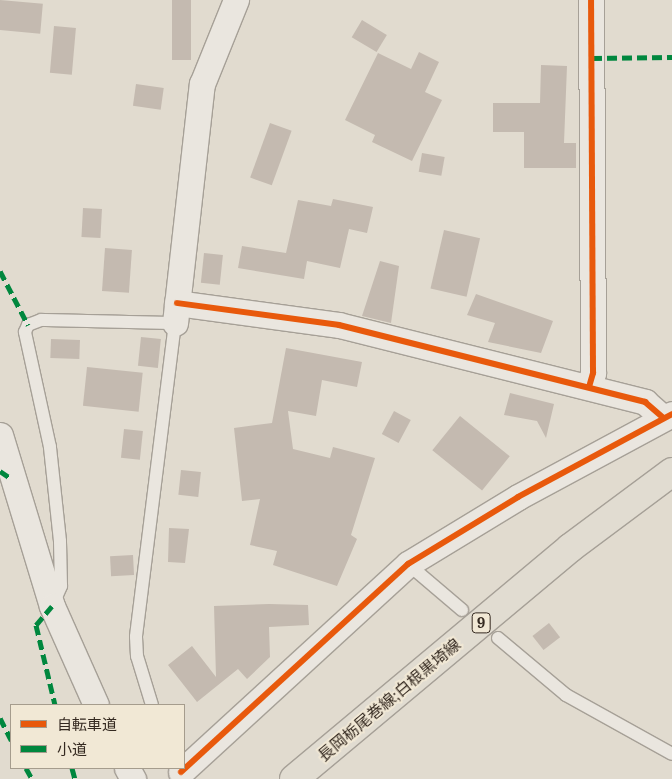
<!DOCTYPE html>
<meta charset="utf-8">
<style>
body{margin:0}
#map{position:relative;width:672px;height:779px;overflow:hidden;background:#e1dbcf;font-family:Lora,"Noto Sans JP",serif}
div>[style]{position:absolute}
.building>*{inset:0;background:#c4bab0;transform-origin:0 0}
.roads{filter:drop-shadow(1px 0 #a6a097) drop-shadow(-1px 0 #a6a097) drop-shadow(0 1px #a6a097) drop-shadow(0 -1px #a6a097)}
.service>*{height:12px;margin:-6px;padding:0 6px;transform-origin:6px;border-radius:6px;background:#eae6df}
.minor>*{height:25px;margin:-12.5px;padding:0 12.5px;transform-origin:12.5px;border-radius:12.5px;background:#eae6df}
.primary>*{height:28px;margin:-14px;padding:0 14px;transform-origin:14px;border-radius:14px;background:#e1dcd1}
.quiet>*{height:5px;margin-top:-2.5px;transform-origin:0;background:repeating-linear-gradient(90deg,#00873e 0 10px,transparent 0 15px)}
.cycleway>*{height:6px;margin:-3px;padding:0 3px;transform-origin:3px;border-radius:3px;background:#e8590c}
span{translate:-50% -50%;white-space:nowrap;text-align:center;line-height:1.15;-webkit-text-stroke:4px #f1e8d5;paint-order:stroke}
.shield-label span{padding:1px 4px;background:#f1e8d5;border:1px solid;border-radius:4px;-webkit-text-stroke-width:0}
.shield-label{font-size:15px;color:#342920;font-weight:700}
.street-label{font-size:16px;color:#342920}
.legend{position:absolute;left:10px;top:704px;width:175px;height:65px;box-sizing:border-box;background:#f1e8d5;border:1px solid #a59c8d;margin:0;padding:6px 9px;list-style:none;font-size:15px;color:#342920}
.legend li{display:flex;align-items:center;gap:10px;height:25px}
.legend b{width:25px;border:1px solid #a59c8d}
</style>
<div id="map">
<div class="building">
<div style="left:0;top:0;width:43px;height:30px;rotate:5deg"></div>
<div style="left:172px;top:0;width:19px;height:60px"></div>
<div style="left:362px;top:20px;width:29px;height:20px;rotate:31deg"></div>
<div style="left:54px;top:26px;width:22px;height:47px;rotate:5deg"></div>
<div style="clip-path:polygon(419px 52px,439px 62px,425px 92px,442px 100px,412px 161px,372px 142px,375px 135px,345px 120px,378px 53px,411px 69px)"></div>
<div style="clip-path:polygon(541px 65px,567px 66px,564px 143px,576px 143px,576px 168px,524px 168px,524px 132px,493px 132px,493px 103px,540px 103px)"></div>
<div style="left:136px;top:84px;width:28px;height:22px;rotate:8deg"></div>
<div style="left:270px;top:123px;width:23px;height:58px;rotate:20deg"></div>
<div style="left:422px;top:153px;width:23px;height:19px;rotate:10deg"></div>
<div style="clip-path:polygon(333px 199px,373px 207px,367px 233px,349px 229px,340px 268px,307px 261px,304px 279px,238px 268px,242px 246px,286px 253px,298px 200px,331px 206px)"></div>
<div style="left:83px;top:208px;width:19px;height:29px;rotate:3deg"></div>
<div style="left:444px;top:230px;width:37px;height:60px;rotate:13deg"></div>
<div style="left:105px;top:248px;width:27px;height:43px;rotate:4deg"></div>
<div style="left:204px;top:253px;width:19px;height:30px;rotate:6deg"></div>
<div style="clip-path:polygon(380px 261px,399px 266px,391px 323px,362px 316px)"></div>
<div style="clip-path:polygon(476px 294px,553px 321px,541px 353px,488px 342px,495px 323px,467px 315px)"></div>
<div style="left:141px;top:337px;width:20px;height:29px;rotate:6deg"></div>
<div style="left:51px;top:339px;width:29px;height:19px;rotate:2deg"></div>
<div style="clip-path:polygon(286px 348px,362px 362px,357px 387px,322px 380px,316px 416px,288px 411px,293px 449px,330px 458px,333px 447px,375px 458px,351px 535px,357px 539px,337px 586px,273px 565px,277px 551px,250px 545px,260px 499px,242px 501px,234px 428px,272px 423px)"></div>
<div style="left:87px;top:367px;width:56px;height:39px;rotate:6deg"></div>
<div style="clip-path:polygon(510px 393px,554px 404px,546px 438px,537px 421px,504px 415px)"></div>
<div style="left:394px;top:411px;width:19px;height:26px;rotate:28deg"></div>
<div style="left:460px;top:416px;width:64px;height:44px;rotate:39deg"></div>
<div style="left:124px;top:429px;width:19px;height:29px;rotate:6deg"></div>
<div style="left:181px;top:470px;width:20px;height:25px;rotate:6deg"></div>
<div style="clip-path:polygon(169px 528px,189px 529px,185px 563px,168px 562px)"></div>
<div style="left:133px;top:555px;width:20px;height:23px;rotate:87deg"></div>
<div style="clip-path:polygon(269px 604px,308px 605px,309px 625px,269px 627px,270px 657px,247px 679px,238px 669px,197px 702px,168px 665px,192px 646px,216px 677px,214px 606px)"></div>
<div style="left:549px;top:623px;width:18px;height:21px;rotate:52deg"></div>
</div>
<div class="roads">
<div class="service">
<div style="left:408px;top:564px;width:71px;rotate:40.4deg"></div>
<div style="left:53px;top:604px;width:20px;rotate:-66deg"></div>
<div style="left:61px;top:586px;width:45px;rotate:-91.3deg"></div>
<div style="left:60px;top:541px;width:95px;rotate:-96.1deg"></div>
<div style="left:50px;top:447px;width:118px;rotate:-102.3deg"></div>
<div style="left:25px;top:332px;width:8px;rotate:-67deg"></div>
<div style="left:28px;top:325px;width:14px;rotate:-21deg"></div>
<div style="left:41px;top:320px;width:134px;rotate:1.3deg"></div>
<div style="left:175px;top:323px;width:316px;rotate:97.1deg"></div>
<div style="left:136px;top:637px;width:19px;rotate:87deg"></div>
<div style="left:137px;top:656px;width:51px;rotate:73deg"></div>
<div style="left:498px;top:638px;width:89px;rotate:40deg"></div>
<div style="left:566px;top:695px;width:121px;rotate:29.1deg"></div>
</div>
<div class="minor">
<div style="left:177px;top:303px;width:163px;rotate:7.7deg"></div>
<div style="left:339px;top:325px;width:316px;rotate:14.1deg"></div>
<div style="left:645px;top:402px;width:23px;rotate:41deg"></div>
<div style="left:175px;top:323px;width:241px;rotate:-83.6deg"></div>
<div style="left:202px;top:84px;width:91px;rotate:-68deg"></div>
<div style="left:589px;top:387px;width:15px;rotate:-74deg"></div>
<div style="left:593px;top:373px;width:373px;rotate:-90.3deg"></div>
<div style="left:0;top:435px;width:179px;rotate:73.1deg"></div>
<div style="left:52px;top:606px;width:108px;rotate:66deg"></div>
<div style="left:127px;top:768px;width:13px;rotate:61deg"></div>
<div style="left:181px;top:772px;width:308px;rotate:-42.5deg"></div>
<div style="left:408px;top:564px;width:129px;rotate:-31.3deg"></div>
<div style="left:518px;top:497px;width:175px;rotate:-28.3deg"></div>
</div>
<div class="primary">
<div style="left:294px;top:779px;width:360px;rotate:-39.9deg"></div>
<div style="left:570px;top:548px;width:127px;rotate:-36.7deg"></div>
</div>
</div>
<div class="quiet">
<div style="left:592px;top:58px;width:80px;rotate:-0.7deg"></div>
<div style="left:0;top:271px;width:61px;rotate:62.6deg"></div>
<div style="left:0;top:471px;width:14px;rotate:34deg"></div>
<div style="left:52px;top:606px;width:25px;rotate:130deg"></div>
<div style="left:36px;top:625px;width:82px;rotate:76.6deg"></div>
<div style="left:0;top:718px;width:25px;rotate:63deg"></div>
<div style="left:26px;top:768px;width:13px;rotate:61deg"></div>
<div style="left:72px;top:768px;width:11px;rotate:75deg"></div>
</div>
<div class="cycleway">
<div style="left:177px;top:303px;width:163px;rotate:7.7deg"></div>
<div style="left:339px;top:325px;width:316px;rotate:14.1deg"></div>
<div style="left:645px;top:402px;width:23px;rotate:41deg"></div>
<div style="left:589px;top:387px;width:15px;rotate:-74deg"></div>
<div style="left:593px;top:373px;width:373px;rotate:-90.3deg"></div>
<div style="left:181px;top:772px;width:308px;rotate:-42.5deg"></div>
<div style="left:408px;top:564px;width:129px;rotate:-31.3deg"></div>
<div style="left:518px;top:497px;width:175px;rotate:-28.3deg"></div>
</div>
<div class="shield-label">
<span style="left:481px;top:623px">9</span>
</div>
<div class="street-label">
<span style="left:389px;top:700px;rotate:-40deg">長岡栃尾巻線;白根黒埼線</span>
</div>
<ul class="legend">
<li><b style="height:6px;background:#e8590c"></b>自転車道</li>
<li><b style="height:6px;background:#00873e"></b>小道</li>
</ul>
</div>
